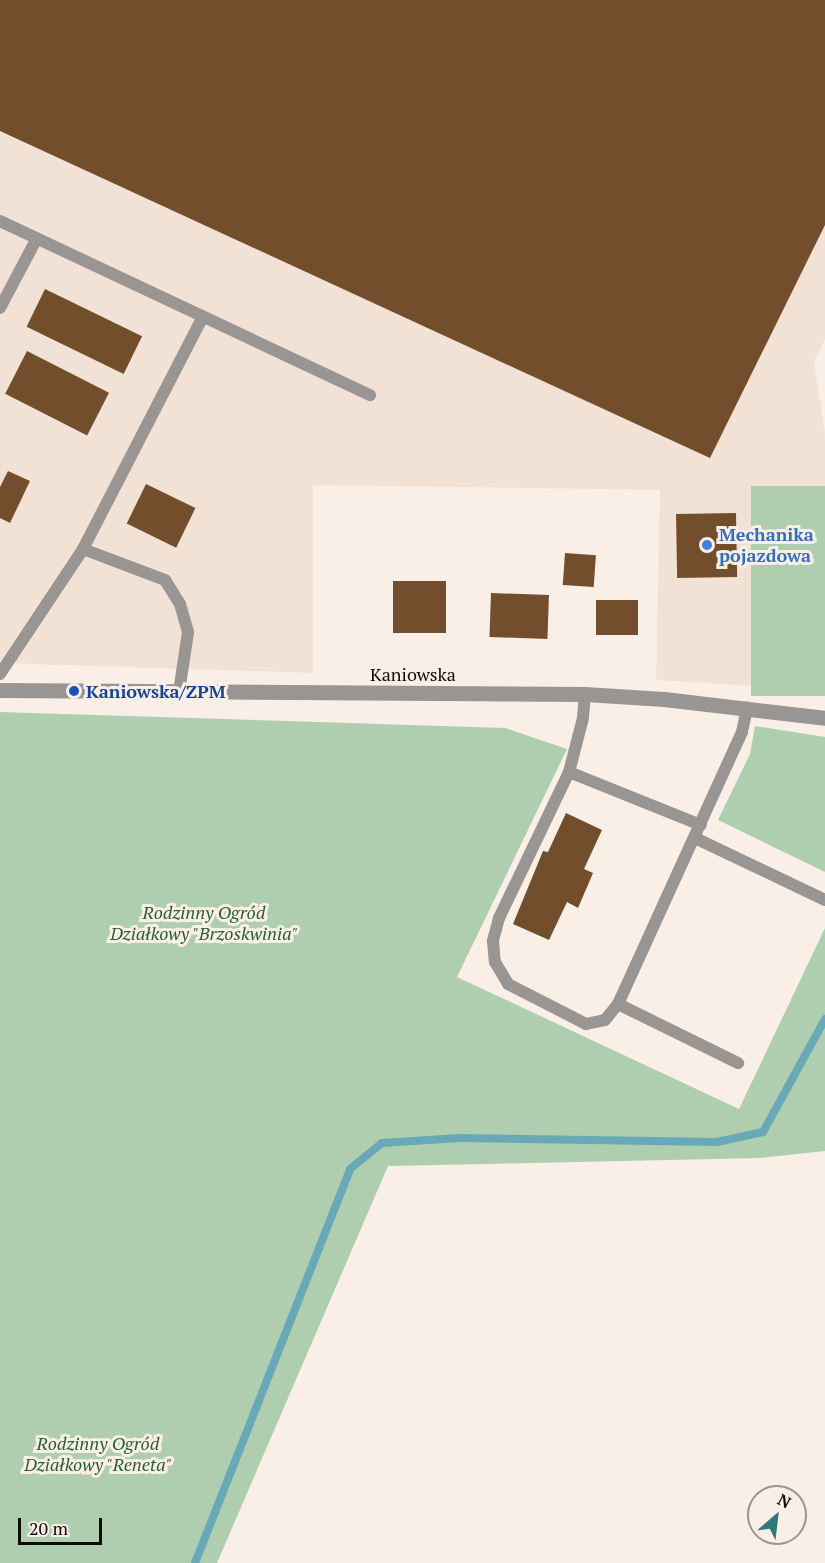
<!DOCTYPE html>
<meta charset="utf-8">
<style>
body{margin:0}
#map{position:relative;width:825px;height:1563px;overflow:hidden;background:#f9efe7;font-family:"PT Serif",serif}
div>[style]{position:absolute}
.built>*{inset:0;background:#f2e2d5}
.green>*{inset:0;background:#aeceaf;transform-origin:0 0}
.stream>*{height:8px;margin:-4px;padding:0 4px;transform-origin:4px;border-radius:4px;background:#69a8b7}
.building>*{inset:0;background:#724e2c;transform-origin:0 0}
.service>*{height:12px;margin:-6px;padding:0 6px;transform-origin:6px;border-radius:6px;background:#999592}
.tertiary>*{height:15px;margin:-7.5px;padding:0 7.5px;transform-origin:7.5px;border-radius:7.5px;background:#999592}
.dots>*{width:16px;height:16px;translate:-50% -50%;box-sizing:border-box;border:3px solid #f9efe7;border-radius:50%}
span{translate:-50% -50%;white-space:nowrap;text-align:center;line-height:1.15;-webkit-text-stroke:6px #f9efe7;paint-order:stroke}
.shop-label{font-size:18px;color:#366cbe;font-weight:700}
.left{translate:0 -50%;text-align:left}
.street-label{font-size:18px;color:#0f0b09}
.transit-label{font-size:18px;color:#164399;font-weight:700}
.park-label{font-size:18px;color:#28602e;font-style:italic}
.north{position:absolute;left:747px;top:1485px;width:60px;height:60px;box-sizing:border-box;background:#f9efe7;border:2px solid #9b948e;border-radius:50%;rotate:28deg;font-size:16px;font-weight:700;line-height:24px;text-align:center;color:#0f0b09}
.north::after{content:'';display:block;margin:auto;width:21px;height:27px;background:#30797a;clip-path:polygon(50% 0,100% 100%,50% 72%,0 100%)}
.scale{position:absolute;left:18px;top:1518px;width:84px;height:27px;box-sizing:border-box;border:3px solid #0f0b09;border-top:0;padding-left:8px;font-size:18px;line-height:21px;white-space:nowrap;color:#0f0b09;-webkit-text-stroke:4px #f9efe7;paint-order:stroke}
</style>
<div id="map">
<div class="built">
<div style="clip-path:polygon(0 0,825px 0,825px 339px,814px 362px,825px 433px,825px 486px,751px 489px,756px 686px,656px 680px,660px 490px,313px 485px,313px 673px,0 663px)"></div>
</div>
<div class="green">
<div style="left:825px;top:486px;width:210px;height:74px;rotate:90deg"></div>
<div style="clip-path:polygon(0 712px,505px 728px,567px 749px,457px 977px,739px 1109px,825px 928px,825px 1151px,760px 1158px,388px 1166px,217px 1563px,0 1563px)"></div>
<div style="clip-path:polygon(755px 726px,825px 737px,825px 872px,718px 820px,750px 754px)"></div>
</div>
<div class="stream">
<div style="left:195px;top:1563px;width:423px;rotate:-68.5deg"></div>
<div style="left:350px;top:1169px;width:41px;rotate:-39.1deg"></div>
<div style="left:382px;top:1143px;width:78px;rotate:-3.7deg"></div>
<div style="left:460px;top:1138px;width:257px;rotate:0.9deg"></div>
<div style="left:717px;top:1142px;width:47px;rotate:-12.3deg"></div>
<div style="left:763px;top:1132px;width:129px;rotate:-61.2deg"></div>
</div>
<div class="building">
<div style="clip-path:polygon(0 0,825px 0,825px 225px,710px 458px,0 131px)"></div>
<div style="left:45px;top:289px;width:108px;height:42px;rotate:26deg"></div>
<div style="left:27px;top:351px;width:92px;height:48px;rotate:27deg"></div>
<div style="clip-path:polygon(8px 471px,30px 481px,10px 523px,0 518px,0 487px)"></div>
<div style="left:146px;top:484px;width:55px;height:44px;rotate:26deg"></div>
<div style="left:736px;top:513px;width:64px;height:60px;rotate:89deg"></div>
<div style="left:565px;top:553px;width:31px;height:32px;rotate:4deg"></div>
<div style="left:393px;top:581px;width:53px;height:52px"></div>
<div style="left:491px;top:593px;width:58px;height:44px;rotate:2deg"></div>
<div style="left:596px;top:600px;width:42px;height:35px"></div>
<div style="clip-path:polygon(566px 813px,602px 830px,584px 869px,593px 873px,578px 908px,567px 902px,549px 940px,513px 924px,543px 851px,548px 852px)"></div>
</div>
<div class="service">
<div style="left:0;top:221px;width:409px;rotate:25.2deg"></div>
<div style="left:0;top:308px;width:79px;rotate:-62.1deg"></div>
<div style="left:83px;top:549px;width:88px;rotate:20.7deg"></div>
<div style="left:165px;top:580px;width:28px;rotate:58deg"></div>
<div style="left:180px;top:604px;width:29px;rotate:74deg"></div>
<div style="left:188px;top:632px;width:61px;rotate:98.5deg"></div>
<div style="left:0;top:674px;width:150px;rotate:-56.4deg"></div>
<div style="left:83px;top:549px;width:261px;rotate:-62.7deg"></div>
<div style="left:585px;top:694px;width:24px;rotate:95deg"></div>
<div style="left:583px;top:718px;width:56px;rotate:104.5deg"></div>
<div style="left:569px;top:772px;width:162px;rotate:115.6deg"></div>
<div style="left:499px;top:918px;width:24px;rotate:105deg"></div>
<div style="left:493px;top:941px;width:21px;rotate:85deg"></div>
<div style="left:495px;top:962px;width:26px;rotate:59deg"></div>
<div style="left:508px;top:984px;width:88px;rotate:27.1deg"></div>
<div style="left:586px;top:1024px;width:19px;rotate:-12deg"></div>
<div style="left:605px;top:1020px;width:21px;rotate:-51deg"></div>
<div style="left:618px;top:1004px;width:299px;rotate:-65.5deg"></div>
<div style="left:742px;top:732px;width:25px;rotate:-78deg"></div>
<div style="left:569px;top:772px;width:142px;rotate:21.9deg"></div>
<div style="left:695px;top:838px;width:144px;rotate:25.5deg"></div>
<div style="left:618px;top:1004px;width:134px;rotate:26.2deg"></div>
</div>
<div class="tertiary">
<div style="left:0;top:690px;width:585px;rotate:0.39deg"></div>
<div style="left:585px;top:694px;width:79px;rotate:3.6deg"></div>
<div style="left:664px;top:699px;width:162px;rotate:6.7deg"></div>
</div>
<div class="dots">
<div style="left:707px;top:545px;background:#3f7fe0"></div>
<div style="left:74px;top:691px;background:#1a4fb4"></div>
</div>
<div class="shop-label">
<span class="left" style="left:719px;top:545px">Mechanika<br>pojazdowa</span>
</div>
<div class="street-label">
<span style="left:413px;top:674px">Kaniowska</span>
</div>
<div class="transit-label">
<span class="left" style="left:86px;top:691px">Kaniowska/ZPM</span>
</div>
<div class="park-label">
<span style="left:204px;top:923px">Rodzinny Ogród<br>Działkowy "Brzoskwinia"</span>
<span style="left:98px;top:1454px">Rodzinny Ogród<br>Działkowy "Reneta"</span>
</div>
<div class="north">N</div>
<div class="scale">20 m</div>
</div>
